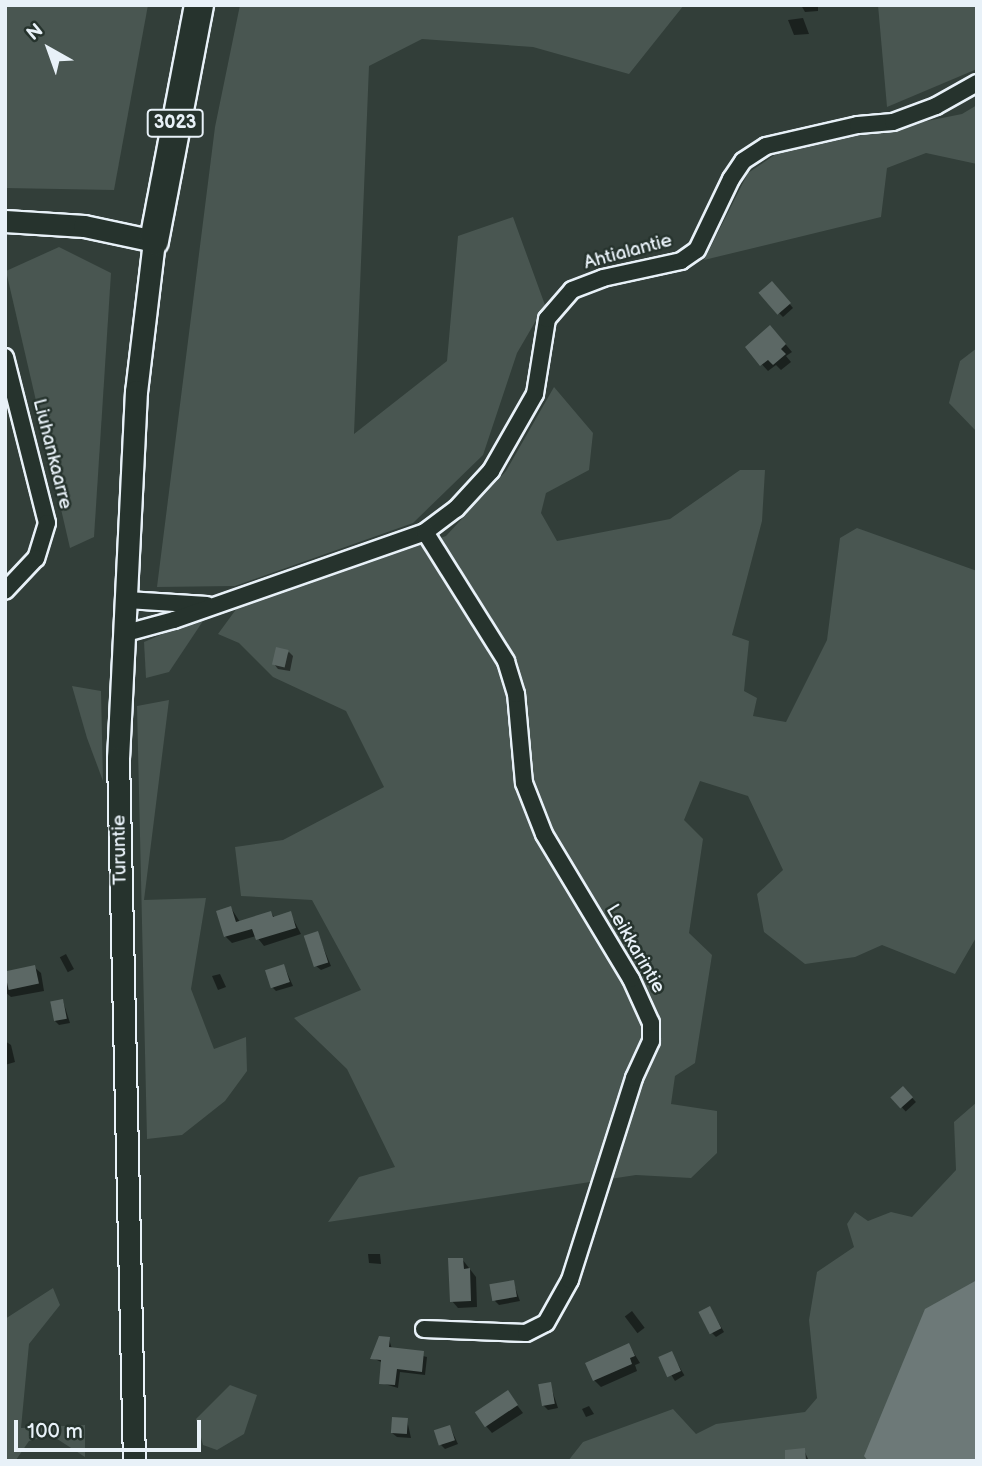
<!DOCTYPE html>
<style>
body{margin:0}
#map{position:relative;width:982px;height:1466px;overflow:hidden;background:#323e39;font-family:"Balsamiq Sans",sans-serif}
div>[style]{position:absolute}
.green>*{inset:0;background:#495651}
.water>*{inset:0;background:#6d7978}
.shadow>*{inset:0;background:#0007;transform-origin:0 0}
.building>*{inset:0;background:#5c6865;transform-origin:0 0}
.roads{filter:drop-shadow(2px 0 #e8f1f8) drop-shadow(-2px 0 #e8f1f8) drop-shadow(0 2px #e8f1f8) drop-shadow(0 -2px #e8f1f8)}
.minor>*{height:16px;margin:-8px;padding:0 8px;transform-origin:8px;border-radius:8px;background:#26332d}
.secondary>*{height:21px;margin:-10.5px;padding:0 10.5px;transform-origin:10.5px;border-radius:10.5px;background:#26332d}
.motorway>*{height:28px;margin:-14px;padding:0 14px;transform-origin:14px;border-radius:14px;background:#26332d}
span{translate:-50% -50%;white-space:nowrap;text-align:center;line-height:1.15;-webkit-text-stroke:5px #26332d;paint-order:stroke}
.shield-label span{padding:2px 5px;background:#26332d;border:2px solid;border-radius:5px;-webkit-text-stroke-width:0}
.shield-label{font-size:18px;color:#e8f1f8;font-weight:700}
.street-label{font-size:19px;color:#e8f1f8}
.frame{position:absolute;inset:0;border:7px solid #e8f1f8;pointer-events:none}
.north{position:absolute;left:14px;top:14px;width:70px;height:70px;-webkit-text-stroke:5px #26332d;paint-order:stroke;rotate:320deg;font-size:19px;font-weight:700;line-height:28px;text-align:center;color:#e8f1f8}
.north::after{content:'';display:block;margin:auto;width:24px;height:32px;background:#e8f1f8;clip-path:polygon(50% 0,100% 100%,50% 72%,0 100%)}
.scale{position:absolute;left:14px;top:1420px;width:187px;height:32px;box-sizing:border-box;border:4px solid #e8f1f8;border-top:0;padding-left:9px;font-size:21px;line-height:24px;white-space:nowrap;color:#e8f1f8;-webkit-text-stroke:5px #26332d;paint-order:stroke}
</style>
<div id="map">
<div class="green">
<div style="clip-path:polygon(5px 5px,148px 5px,114px 190px,5px 188px)"></div>
<div style="clip-path:polygon(240px 5px,684px 5px,629px 74px,533px 47px,422px 39px,369px 66px,354px 434px,447px 361px,458px 236px,513px 217px,545px 305px,517px 353px,483px 455px,413px 523px,235px 586px,157px 587px,215px 127px)"></div>
<div style="clip-path:polygon(878px 5px,977px 5px,977px 69px,887px 107px)"></div>
<div style="clip-path:polygon(977px 105px,977px 164px,926px 153px,887px 168px,881px 217px,704px 260px,748px 173px,782px 150px,962px 114px)"></div>
<div style="clip-path:polygon(59px 247px,111px 273px,94px 537px,70px 548px,6px 271px)"></div>
<div style="clip-path:polygon(977px 348px,977px 432px,949px 403px,960px 361px)"></div>
<div style="clip-path:polygon(554px 387px,593px 433px,589px 470px,546px 493px,541px 513px,557px 541px,670px 519px,740px 470px,765px 470px,762px 521px,732px 635px,749px 641px,744px 691px,757px 698px,753px 716px,786px 722px,827px 640px,840px 538px,857px 528px,977px 571px,977px 936px,955px 974px,882px 945px,855px 957px,805px 964px,764px 932px,757px 894px,783px 870px,748px 796px,700px 781px,684px 820px,703px 839px,689px 933px,712px 955px,695px 1063px,675px 1076px,671px 1104px,717px 1111px,717px 1153px,691px 1178px,636px 1175px,328px 1222px,359px 1177px,395px 1167px,347px 1069px,294px 1018px,361px 990px,312px 900px,241px 896px,235px 847px,283px 840px,384px 787px,346px 711px,273px 677px,239px 643px,218px 634px,237px 608px,446px 536px,506px 471px)"></div>
<div style="clip-path:polygon(207px 615px,169px 672px,146px 678px,144px 642px)"></div>
<div style="clip-path:polygon(72px 686px,101px 691px,103px 781px,87px 738px)"></div>
<div style="clip-path:polygon(169px 700px,144px 900px,206px 898px,191px 989px,214px 1049px,246px 1037px,247px 1071px,225px 1101px,182px 1135px,147px 1139px,137px 706px)"></div>
<div style="clip-path:polygon(977px 1102px,977px 1461px,568px 1461px,583px 1442px,673px 1409px,696px 1434px,716px 1424px,805px 1412px,817px 1398px,809px 1320px,817px 1272px,854px 1247px,847px 1224px,855px 1212px,868px 1221px,891px 1212px,912px 1217px,956px 1170px,954px 1122px)"></div>
<div style="clip-path:polygon(53px 1288px,60px 1305px,29px 1344px,21px 1428px,85px 1425px,85px 1457px,51px 1435px,29px 1441px,16px 1460px,5px 1459px,5px 1319px)"></div>
<div style="clip-path:polygon(230px 1385px,257px 1395px,244px 1434px,217px 1450px,203px 1445px,196px 1419px)"></div>
</div>
<div class="water">
<div style="clip-path:polygon(977px 1280px,977px 1461px,868px 1461px,864px 1456px,925px 1309px)"></div>
</div>
<div class="shadow">
<div style="clip-path:polygon(801px 5px,818px 5px,818px 11px,805px 12px)"></div>
<div style="clip-path:polygon(803px 18px,809px 34px,794px 35px,788px 20px)"></div>
<div style="clip-path:polygon(776px 288px,793px 308px,783px 317px,779px 313px)"></div>
<div style="clip-path:polygon(777px 334px,792px 352px,786px 356px,791px 362px,781px 370px,776px 365px,768px 371px,747px 348px)"></div>
<div style="clip-path:polygon(289px 652px,293px 656px,290px 671px,278px 669px,274px 664px)"></div>
<div style="clip-path:polygon(231px 908px,240px 922px,271px 913px,275px 918px,290px 913px,301px 934px,264px 946px,256px 936px,232px 943px,225px 936px)"></div>
<div style="clip-path:polygon(317px 933px,331px 966px,321px 970px,316px 966px)"></div>
<div style="left:66px;top:954px;width:17px;height:7px;rotate:62deg"></div>
<div style="clip-path:polygon(284px 966px,293px 986px,276px 991px,272px 987px)"></div>
<div style="clip-path:polygon(34px 967px,41px 973px,44px 991px,11px 997px,5px 992px,5px 972px)"></div>
<div style="clip-path:polygon(220px 974px,226px 987px,218px 990px,212px 976px)"></div>
<div style="clip-path:polygon(63px 1001px,70px 1023px,59px 1025px,55px 1021px)"></div>
<div style="clip-path:polygon(5px 1041px,11px 1045px,15px 1062px,5px 1065px)"></div>
<div style="left:903px;top:1088px;width:19px;height:14px;rotate:47deg"></div>
<div style="clip-path:polygon(368px 1254px,380px 1254px,381px 1264px,369px 1263px)"></div>
<div style="clip-path:polygon(462px 1259px,476px 1277px,477px 1307px,458px 1308px,452px 1301px)"></div>
<div style="clip-path:polygon(513px 1282px,520px 1301px,499px 1305px,495px 1301px)"></div>
<div style="clip-path:polygon(710px 1308px,724px 1332px,716px 1337px,712px 1333px)"></div>
<div style="left:632px;top:1311px;width:21px;height:9px;rotate:53deg"></div>
<div style="clip-path:polygon(389px 1339px,392px 1349px,427px 1357px,425px 1375px,400px 1372px,398px 1388px,381px 1383px,383px 1363px,373px 1358px)"></div>
<div style="clip-path:polygon(629px 1345px,640px 1363px,635px 1365px,637px 1371px,601px 1387px,594px 1380px)"></div>
<div style="left:671px;top:1353px;width:26px;height:11px;rotate:59deg"></div>
<div style="clip-path:polygon(550px 1384px,558px 1408px,548px 1410px,543px 1405px)"></div>
<div style="clip-path:polygon(507px 1392px,523px 1413px,492px 1433px,486px 1426px)"></div>
<div style="clip-path:polygon(589px 1406px,594px 1414px,586px 1417px,582px 1409px)"></div>
<div style="clip-path:polygon(407px 1420px,411px 1438px,397px 1437px,392px 1433px)"></div>
<div style="clip-path:polygon(450px 1427px,458px 1444px,445px 1449px,441px 1445px)"></div>
<div style="clip-path:polygon(804px 1450px,809px 1461px,787px 1461px)"></div>
</div>
<div class="building">
<div style="left:772px;top:281px;width:29px;height:18px;rotate:49deg"></div>
<div style="clip-path:polygon(770px 325px,786px 344px,781px 349px,786px 354px,773px 365px,768px 360px,760px 366px,745px 347px)"></div>
<div style="left:276px;top:647px;width:13px;height:18px;rotate:13deg"></div>
<div style="clip-path:polygon(231px 906px,236px 922px,271px 911px,273px 917px,291px 911px,296px 928px,256px 940px,252px 929px,224px 937px,216px 911px)"></div>
<div style="left:318px;top:931px;width:33px;height:15px;rotate:72deg"></div>
<div style="left:284px;top:964px;width:19px;height:20px;rotate:72deg"></div>
<div style="left:35px;top:965px;width:19px;height:31px;rotate:78deg"></div>
<div style="left:63px;top:999px;width:20px;height:13px;rotate:79deg"></div>
<div style="left:903px;top:1086px;width:15px;height:17px;rotate:48deg"></div>
<div style="clip-path:polygon(448px 1258px,463px 1258px,464px 1269px,470px 1268px,471px 1301px,450px 1302px)"></div>
<div style="left:514px;top:1280px;width:17px;height:25px;rotate:80deg"></div>
<div style="left:710px;top:1306px;width:25px;height:13px;rotate:63deg"></div>
<div style="clip-path:polygon(379px 1336px,390px 1337px,389px 1347px,424px 1351px,422px 1372px,397px 1369px,395px 1385px,379px 1384px,381px 1360px,370px 1359px)"></div>
<div style="clip-path:polygon(629px 1343px,635px 1356px,630px 1358px,632px 1364px,593px 1381px,585px 1363px)"></div>
<div style="left:672px;top:1351px;width:22px;height:15px;rotate:66deg"></div>
<div style="left:551px;top:1382px;width:22px;height:13px;rotate:80deg"></div>
<div style="left:508px;top:1390px;width:18px;height:40px;rotate:56deg"></div>
<div style="left:392px;top:1417px;width:16px;height:16px;rotate:4deg"></div>
<div style="left:450px;top:1425px;width:16px;height:17px;rotate:72deg"></div>
<div style="clip-path:polygon(805px 1448px,806px 1461px,785px 1461px,785px 1450px)"></div>
</div>
<div class="roads">
<div class="minor">
<div style="left:5px;top:357px;width:171px;rotate:75.8deg"></div>
<div style="left:47px;top:523px;width:37px;rotate:107deg"></div>
<div style="left:36px;top:558px;width:45px;rotate:133.2deg"></div>
<div style="left:127px;top:600px;width:80px;rotate:3.6deg"></div>
<div style="left:126px;top:633px;width:50px;rotate:-15.2deg"></div>
<div style="left:174px;top:620px;width:266px;rotate:-19.3deg"></div>
<div style="left:425px;top:532px;width:39px;rotate:-37deg"></div>
<div style="left:456px;top:509px;width:52px;rotate:-47.4deg"></div>
<div style="left:491px;top:471px;width:89px;rotate:-60.3deg"></div>
<div style="left:535px;top:394px;width:76px;rotate:-80.9deg"></div>
<div style="left:547px;top:319px;width:38px;rotate:-49deg"></div>
<div style="left:572px;top:290px;width:33px;rotate:-21deg"></div>
<div style="left:603px;top:278px;width:80px;rotate:-12.3deg"></div>
<div style="left:681px;top:261px;width:19px;rotate:-35deg"></div>
<div style="left:697px;top:250px;width:79px;rotate:-64.4deg"></div>
<div style="left:731px;top:179px;width:22px;rotate:-56deg"></div>
<div style="left:743px;top:161px;width:27px;rotate:-33deg"></div>
<div style="left:766px;top:146px;width:94px;rotate:-12.9deg"></div>
<div style="left:858px;top:125px;width:35px;rotate:-5deg"></div>
<div style="left:893px;top:122px;width:46px;rotate:-20.4deg"></div>
<div style="left:936px;top:106px;width:47px;rotate:-29.3deg"></div>
<div style="left:424px;top:1329px;width:102px;rotate:2.2deg"></div>
<div style="left:526px;top:1333px;width:22px;rotate:-27deg"></div>
<div style="left:546px;top:1323px;width:49px;rotate:-60.8deg"></div>
<div style="left:570px;top:1280px;width:212px;rotate:-72.4deg"></div>
<div style="left:634px;top:1078px;width:41px;rotate:-65.3deg"></div>
<div style="left:651px;top:1041px;width:18px;rotate:-90deg"></div>
<div style="left:651px;top:1023px;width:48px;rotate:-114.4deg"></div>
<div style="left:631px;top:979px;width:169px;rotate:-121deg"></div>
<div style="left:544px;top:834px;width:55px;rotate:-111.4deg"></div>
<div style="left:524px;top:783px;width:89px;rotate:-95.1deg"></div>
<div style="left:516px;top:694px;width:34px;rotate:-107deg"></div>
<div style="left:506px;top:661px;width:152px;rotate:-122.1deg"></div>
</div>
<div class="secondary">
<div style="left:5px;top:221px;width:79px;rotate:3.6deg"></div>
<div style="left:84px;top:226px;width:72px;rotate:12.1deg"></div>
<div style="left:154px;top:241px;width:151px;rotate:96.8deg"></div>
<div style="left:136px;top:391px;width:366px;rotate:92.8deg"></div>
<div style="left:118px;top:757px;width:704px;rotate:88.7deg"></div>
</div>
<div class="motorway">
<div style="left:154px;top:241px;width:240px;rotate:-79.2deg"></div>
</div>
</div>
<div class="shield-label">
<span style="left:175px;top:123px">3023</span>
</div>
<div class="street-label">
<span style="left:628px;top:252px;rotate:-15deg">Ahtialantie</span>
<span style="left:52px;top:454px;rotate:76deg">Liuhankaarre</span>
<span style="left:120px;top:850px;rotate:-91deg">Turuntie</span>
<span style="left:635px;top:949px;rotate:60deg">Leikkarintie</span>
</div>
<div class="frame"></div>
<div class="north">N</div>
<div class="scale">100 m</div>
</div>
